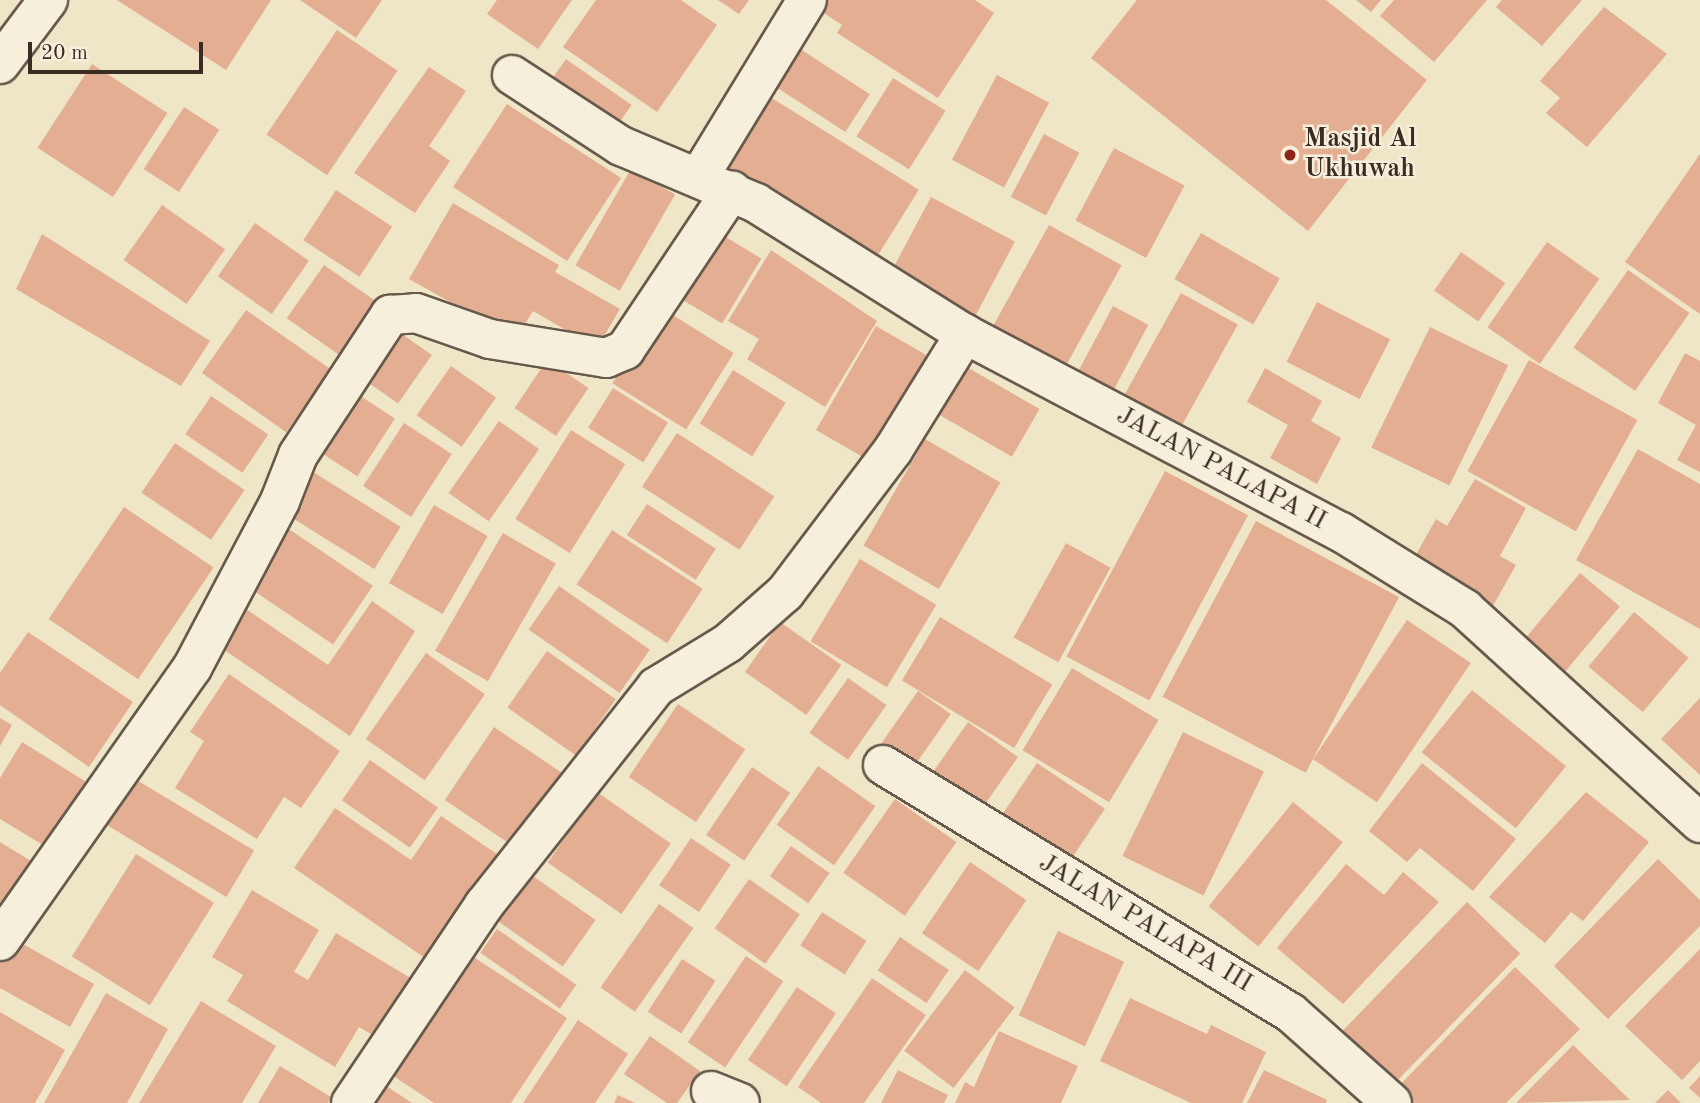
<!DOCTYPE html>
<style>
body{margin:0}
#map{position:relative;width:1700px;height:1103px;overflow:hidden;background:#efe6c7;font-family:"Old Standard TT",serif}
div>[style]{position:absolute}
.building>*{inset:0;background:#e4ae93;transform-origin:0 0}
.roads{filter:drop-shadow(2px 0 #675a4c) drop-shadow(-2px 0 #675a4c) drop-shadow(0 2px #675a4c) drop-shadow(0 -2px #675a4c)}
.street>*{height:38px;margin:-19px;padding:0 19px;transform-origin:19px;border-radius:19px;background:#f5efdb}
.dots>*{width:19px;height:19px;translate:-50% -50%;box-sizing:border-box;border:4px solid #f5efdb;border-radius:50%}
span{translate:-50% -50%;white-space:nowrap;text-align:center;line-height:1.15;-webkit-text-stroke:5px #f5efdb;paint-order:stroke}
.poi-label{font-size:26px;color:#3a2b23;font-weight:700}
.left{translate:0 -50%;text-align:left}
.street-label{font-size:26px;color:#3a2b23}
.scale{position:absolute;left:28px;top:42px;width:175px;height:32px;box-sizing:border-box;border:4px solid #3a2b23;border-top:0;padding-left:9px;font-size:21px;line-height:24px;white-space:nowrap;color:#3a2b23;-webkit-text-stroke:5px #f5efdb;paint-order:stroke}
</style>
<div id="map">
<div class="building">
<div style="clip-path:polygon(117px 0,271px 0,226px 70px)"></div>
<div style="clip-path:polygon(300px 0,382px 0,356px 38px)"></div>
<div style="clip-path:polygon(497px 0,572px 0,538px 49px,487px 14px)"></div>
<div style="clip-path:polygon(596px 0,681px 0,717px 25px,657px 112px,563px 47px)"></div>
<div style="clip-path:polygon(718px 0,749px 0,739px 14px)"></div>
<div style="clip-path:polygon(825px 0,975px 0,994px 13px,938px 98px,837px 33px,842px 25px,819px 10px)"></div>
<div style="clip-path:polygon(1137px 0,1326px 0,1427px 80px,1308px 231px,1091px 58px)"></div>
<div style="clip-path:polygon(1356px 0,1381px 0,1371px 12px)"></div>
<div style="clip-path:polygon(1394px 0,1487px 0,1434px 62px,1380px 16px)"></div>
<div style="clip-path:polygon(1502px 0,1582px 0,1542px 46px,1496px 7px)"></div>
<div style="clip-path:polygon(1604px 7px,1667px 54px,1587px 147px,1546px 113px,1560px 98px,1540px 81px)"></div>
<div style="left:337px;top:30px;width:73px;height:126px;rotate:34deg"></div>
<div style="left:791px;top:43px;width:94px;height:45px;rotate:33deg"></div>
<div style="left:566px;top:59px;width:80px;height:37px;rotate:35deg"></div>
<div style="left:92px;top:64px;width:90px;height:100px;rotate:33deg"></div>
<div style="clip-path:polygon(429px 67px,466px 91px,429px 146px,450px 161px,415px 213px,354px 173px)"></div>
<div style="left:997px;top:75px;width:59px;height:96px;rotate:28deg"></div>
<div style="left:893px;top:78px;width:62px;height:69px;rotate:32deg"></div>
<div style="left:767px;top:95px;width:179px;height:88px;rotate:32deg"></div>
<div style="left:507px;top:104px;width:136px;height:99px;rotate:33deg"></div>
<div style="left:184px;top:107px;width:42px;height:74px;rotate:33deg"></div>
<div style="left:1044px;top:134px;width:40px;height:71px;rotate:28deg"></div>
<div style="left:1114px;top:148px;width:80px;height:82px;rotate:28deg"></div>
<div style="clip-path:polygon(1700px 154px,1700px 314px,1625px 262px)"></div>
<div style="left:631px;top:169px;width:51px;height:111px;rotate:30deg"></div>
<div style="left:336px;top:190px;width:67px;height:60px;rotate:33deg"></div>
<div style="left:931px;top:197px;width:95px;height:85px;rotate:28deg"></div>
<div style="clip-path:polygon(453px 203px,559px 265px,555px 272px,620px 309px,597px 348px,533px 311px,516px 339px,409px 279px)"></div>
<div style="left:162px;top:205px;width:77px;height:67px;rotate:35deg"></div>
<div style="left:255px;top:223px;width:66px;height:65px;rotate:35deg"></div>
<div style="left:1049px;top:225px;width:83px;height:128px;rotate:29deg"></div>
<div style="left:709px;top:227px;width:61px;height:76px;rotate:31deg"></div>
<div style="left:1201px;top:233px;width:91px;height:53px;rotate:30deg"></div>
<div style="clip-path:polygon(42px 234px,210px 341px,181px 386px,16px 289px)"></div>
<div style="left:1547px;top:242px;width:64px;height:104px;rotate:35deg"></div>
<div style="clip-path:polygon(771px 250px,877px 321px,825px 407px,747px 359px,759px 339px,728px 321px)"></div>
<div style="left:1461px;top:252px;width:54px;height:47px;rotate:35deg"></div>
<div style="left:324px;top:265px;width:79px;height:65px;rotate:35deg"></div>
<div style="left:1628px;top:270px;width:75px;height:95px;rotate:35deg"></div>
<div style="left:1181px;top:293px;width:65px;height:129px;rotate:29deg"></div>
<div style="left:1317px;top:302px;width:82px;height:67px;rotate:27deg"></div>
<div style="left:1113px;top:306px;width:40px;height:81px;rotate:28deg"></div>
<div style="left:660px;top:307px;width:87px;height:90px;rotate:32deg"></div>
<div style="left:246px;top:310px;width:103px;height:77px;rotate:35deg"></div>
<div style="left:386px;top:323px;width:56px;height:59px;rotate:35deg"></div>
<div style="left:876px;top:326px;width:60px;height:120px;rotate:30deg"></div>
<div style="left:1430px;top:327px;width:87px;height:134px;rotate:26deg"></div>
<div style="clip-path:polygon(1685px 353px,1700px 361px,1700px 472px,1677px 460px,1696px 425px,1658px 403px)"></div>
<div style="left:547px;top:360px;width:50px;height:58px;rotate:34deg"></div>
<div style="left:1529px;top:360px;width:124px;height:127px;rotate:29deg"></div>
<div style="left:451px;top:366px;width:55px;height:60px;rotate:35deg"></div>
<div style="left:965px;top:366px;width:86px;height:55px;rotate:30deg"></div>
<div style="clip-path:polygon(1265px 368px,1322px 401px,1311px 421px,1341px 438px,1317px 484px,1270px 458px,1288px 425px,1247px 402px)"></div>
<div style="left:733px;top:370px;width:62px;height:63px;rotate:32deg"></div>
<div style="left:348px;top:388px;width:56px;height:69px;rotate:33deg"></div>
<div style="left:613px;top:388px;width:65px;height:47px;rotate:32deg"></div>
<div style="left:211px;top:396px;width:69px;height:46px;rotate:34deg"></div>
<div style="left:499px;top:421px;width:49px;height:88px;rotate:35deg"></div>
<div style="left:404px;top:423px;width:57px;height:75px;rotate:33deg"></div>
<div style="left:571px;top:430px;width:64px;height:105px;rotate:32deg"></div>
<div style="left:677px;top:433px;width:116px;height:64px;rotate:33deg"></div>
<div style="left:925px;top:439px;width:87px;height:123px;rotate:30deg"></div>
<div style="left:175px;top:443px;width:84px;height:60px;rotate:34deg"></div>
<div style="clip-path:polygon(1638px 449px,1700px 484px,1700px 629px,1576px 560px)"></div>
<div style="left:310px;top:470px;width:107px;height:50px;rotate:32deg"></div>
<div style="left:1165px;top:471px;width:94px;height:210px;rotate:28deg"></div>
<div style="clip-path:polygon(1475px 479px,1526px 508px,1500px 556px,1516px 565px,1490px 611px,1409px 567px,1436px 519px,1447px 526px)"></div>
<div style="left:647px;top:504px;width:82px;height:37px;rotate:33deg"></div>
<div style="left:434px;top:505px;width:62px;height:90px;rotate:30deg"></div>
<div style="left:124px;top:507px;width:108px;height:135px;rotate:34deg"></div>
<div style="left:1256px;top:521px;width:162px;height:199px;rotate:28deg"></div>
<div style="left:280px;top:523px;width:112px;height:71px;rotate:34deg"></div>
<div style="left:612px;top:530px;width:108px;height:65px;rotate:33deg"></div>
<div style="left:503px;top:533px;width:61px;height:136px;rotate:30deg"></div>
<div style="left:1066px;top:543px;width:51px;height:108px;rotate:29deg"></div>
<div style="left:860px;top:559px;width:89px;height:96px;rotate:31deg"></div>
<div style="left:1580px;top:573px;width:52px;height:87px;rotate:40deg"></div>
<div style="left:559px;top:586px;width:111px;height:53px;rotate:35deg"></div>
<div style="clip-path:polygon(372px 601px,415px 631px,350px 736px,220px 647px,246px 609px,328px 665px)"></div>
<div style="left:1634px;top:612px;width:71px;height:71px;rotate:40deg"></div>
<div style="left:940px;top:617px;width:131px;height:74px;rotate:31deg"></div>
<div style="left:1407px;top:620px;width:77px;height:168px;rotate:34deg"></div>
<div style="left:780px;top:622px;width:75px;height:61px;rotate:35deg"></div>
<div style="clip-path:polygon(28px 632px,133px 702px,89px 767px,0 705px,0 673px)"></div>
<div style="left:547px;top:651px;width:84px;height:69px;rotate:35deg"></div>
<div style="left:426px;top:653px;width:72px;height:105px;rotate:35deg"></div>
<div style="left:1072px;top:668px;width:101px;height:96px;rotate:31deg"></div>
<div style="clip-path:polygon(229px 674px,340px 751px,301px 808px,284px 797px,257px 839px,175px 788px,204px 741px,190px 732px)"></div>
<div style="left:848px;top:678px;width:47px;height:67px;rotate:35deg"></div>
<div style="left:1472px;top:690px;width:121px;height:80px;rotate:39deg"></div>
<div style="left:918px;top:691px;width:40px;height:75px;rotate:35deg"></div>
<div style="clip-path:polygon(1700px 698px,1700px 775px,1661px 739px)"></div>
<div style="left:678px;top:704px;width:81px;height:88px;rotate:34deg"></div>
<div style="clip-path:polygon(0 718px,12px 725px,0 746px)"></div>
<div style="left:968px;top:722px;width:61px;height:78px;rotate:35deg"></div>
<div style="left:494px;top:727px;width:83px;height:88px;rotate:34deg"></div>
<div style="left:1183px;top:732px;width:90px;height:138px;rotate:26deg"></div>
<div style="clip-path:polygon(22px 742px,88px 783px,48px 848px,0 819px,0 778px)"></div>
<div style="left:370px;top:760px;width:83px;height:49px;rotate:35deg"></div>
<div style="left:1037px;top:763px;width:82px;height:67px;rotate:34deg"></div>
<div style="clip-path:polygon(1422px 763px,1516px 839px,1473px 891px,1420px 848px,1407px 862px,1369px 831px)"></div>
<div style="left:818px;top:766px;width:70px;height:72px;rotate:35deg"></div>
<div style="left:752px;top:767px;width:46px;height:82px;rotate:34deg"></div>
<div style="left:135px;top:779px;width:139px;height:54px;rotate:31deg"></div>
<div style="left:597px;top:792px;width:90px;height:86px;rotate:35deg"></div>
<div style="clip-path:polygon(1586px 792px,1649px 842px,1583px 921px,1571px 912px,1545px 943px,1489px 897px)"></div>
<div style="left:895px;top:799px;width:75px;height:90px;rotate:35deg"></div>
<div style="left:1293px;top:802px;width:64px;height:134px;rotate:39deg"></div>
<div style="clip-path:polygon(335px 808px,411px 860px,441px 816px,497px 854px,425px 958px,294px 868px)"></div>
<div style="left:691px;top:838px;width:48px;height:57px;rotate:34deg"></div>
<div style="clip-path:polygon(0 842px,31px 861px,5px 905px,0 902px)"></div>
<div style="left:791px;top:846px;width:47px;height:37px;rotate:35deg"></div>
<div style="left:136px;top:854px;width:92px;height:121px;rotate:32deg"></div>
<div style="clip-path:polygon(1658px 859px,1700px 900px,1700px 926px,1608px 1019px,1554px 966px)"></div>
<div style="left:970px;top:862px;width:68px;height:86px;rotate:34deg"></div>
<div style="clip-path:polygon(1346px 864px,1384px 895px,1403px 872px,1439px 902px,1343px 1004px,1277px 948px)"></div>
<div style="left:530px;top:874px;width:80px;height:57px;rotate:35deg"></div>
<div style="left:749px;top:879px;width:62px;height:60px;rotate:35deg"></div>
<div style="clip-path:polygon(252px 890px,319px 930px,294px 972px,308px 980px,336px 933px,412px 979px,376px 1037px,359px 1027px,335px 1067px,227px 1001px,243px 975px,212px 957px)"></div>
<div style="left:1467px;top:902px;width:74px;height:190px;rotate:44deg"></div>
<div style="left:659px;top:904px;width:42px;height:102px;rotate:35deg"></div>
<div style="left:822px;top:912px;width:53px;height:40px;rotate:33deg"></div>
<div style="left:497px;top:929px;width:97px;height:29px;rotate:35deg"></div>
<div style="left:1058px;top:931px;width:73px;height:93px;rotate:25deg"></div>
<div style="clip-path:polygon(7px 935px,94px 984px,70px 1027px,0 988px,0 948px)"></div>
<div style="left:900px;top:937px;width:59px;height:40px;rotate:34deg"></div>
<div style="clip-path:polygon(1700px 949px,1700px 1061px,1682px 1080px,1625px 1026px)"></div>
<div style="clip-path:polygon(469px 954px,567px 1018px,511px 1103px,434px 1103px,389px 1073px)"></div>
<div style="left:746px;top:956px;width:45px;height:104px;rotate:34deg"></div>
<div style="left:682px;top:959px;width:40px;height:63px;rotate:33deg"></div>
<div style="clip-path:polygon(1515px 967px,1580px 1029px,1506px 1103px,1394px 1103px,1388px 1097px)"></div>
<div style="left:965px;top:970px;width:62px;height:101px;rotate:37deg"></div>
<div style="clip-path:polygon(872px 978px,926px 1015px,864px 1103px,821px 1103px,798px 1087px)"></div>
<div style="left:797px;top:987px;width:47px;height:88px;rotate:34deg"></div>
<div style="clip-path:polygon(106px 993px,168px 1029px,127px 1103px,44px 1103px)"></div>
<div style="clip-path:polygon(1130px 998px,1207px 1034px,1211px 1025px,1266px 1052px,1242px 1103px,1191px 1103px,1100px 1061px)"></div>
<div style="clip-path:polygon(201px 1001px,276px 1046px,242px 1103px,139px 1103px)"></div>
<div style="clip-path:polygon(0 1012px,65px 1050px,35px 1103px,0 1103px)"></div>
<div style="clip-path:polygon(578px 1020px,628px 1054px,595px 1103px,523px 1103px)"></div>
<div style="clip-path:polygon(999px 1031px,1078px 1066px,1061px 1103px,955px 1103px,965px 1082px,974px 1087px)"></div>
<div style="clip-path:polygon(650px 1036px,700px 1071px,677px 1103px,667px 1103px,624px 1074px)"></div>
<div style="clip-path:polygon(1573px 1045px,1630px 1100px,1516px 1103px)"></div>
<div style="clip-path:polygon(280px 1066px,331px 1097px,328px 1103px,258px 1103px)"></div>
<div style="clip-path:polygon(898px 1070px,948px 1095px,944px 1103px,881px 1103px)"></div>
<div style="clip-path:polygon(1264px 1070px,1327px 1100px,1326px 1103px,1247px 1103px)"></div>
<div style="clip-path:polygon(1700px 1076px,1700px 1098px,1689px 1088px)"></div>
<div style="clip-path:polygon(379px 1081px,412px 1103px,364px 1103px)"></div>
<div style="clip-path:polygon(1668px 1090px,1681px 1103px,1655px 1103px)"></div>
<div style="clip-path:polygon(618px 1095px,635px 1103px,614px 1103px)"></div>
</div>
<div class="roads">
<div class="street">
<div style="left:0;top:64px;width:80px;rotate:-53.1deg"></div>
<div style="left:512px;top:75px;width:130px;rotate:33.1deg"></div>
<div style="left:621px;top:146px;width:147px;rotate:22.9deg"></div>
<div style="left:756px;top:203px;width:247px;rotate:32.1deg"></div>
<div style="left:965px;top:334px;width:425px;rotate:27.8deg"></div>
<div style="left:1341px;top:532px;width:146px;rotate:31.8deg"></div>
<div style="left:1465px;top:609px;width:318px;rotate:42.3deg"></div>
<div style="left:699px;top:177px;width:207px;rotate:-58.6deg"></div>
<div style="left:883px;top:765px;width:477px;rotate:31.3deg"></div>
<div style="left:1291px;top:1013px;width:135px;rotate:41.7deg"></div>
<div style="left:0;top:941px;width:334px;rotate:-54.9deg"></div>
<div style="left:192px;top:668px;width:189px;rotate:-62.2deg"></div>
<div style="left:280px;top:501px;width:49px;rotate:-68.6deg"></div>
<div style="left:298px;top:455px;width:168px;rotate:-56.7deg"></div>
<div style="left:390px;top:315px;width:26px;rotate:-4deg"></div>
<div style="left:416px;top:313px;width:78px;rotate:19.4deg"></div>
<div style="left:490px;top:339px;width:118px;rotate:9.3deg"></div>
<div style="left:606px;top:358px;width:21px;rotate:-23deg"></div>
<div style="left:625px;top:350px;width:192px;rotate:-56.2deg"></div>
<div style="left:711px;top:1091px;width:31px;rotate:22deg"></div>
<div style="left:351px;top:1103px;width:239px;rotate:-56.1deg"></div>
<div style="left:484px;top:905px;width:278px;rotate:-51.7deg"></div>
<div style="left:656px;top:687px;width:84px;rotate:-31.4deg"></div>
<div style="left:728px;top:643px;width:76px;rotate:-41.3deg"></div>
<div style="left:785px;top:593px;width:179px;rotate:-52.9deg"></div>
<div style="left:893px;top:450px;width:137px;rotate:-58.2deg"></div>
</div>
</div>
<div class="dots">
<div style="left:1290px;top:155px;background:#8f2418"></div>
</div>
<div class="poi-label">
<span class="left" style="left:1304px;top:155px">Masjid Al<br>Ukhuwah</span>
</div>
<div class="street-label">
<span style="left:1221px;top:469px;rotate:28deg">JALAN PALAPA II</span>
<span style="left:1145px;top:924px;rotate:31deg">JALAN PALAPA III</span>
</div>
<div class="scale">20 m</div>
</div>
